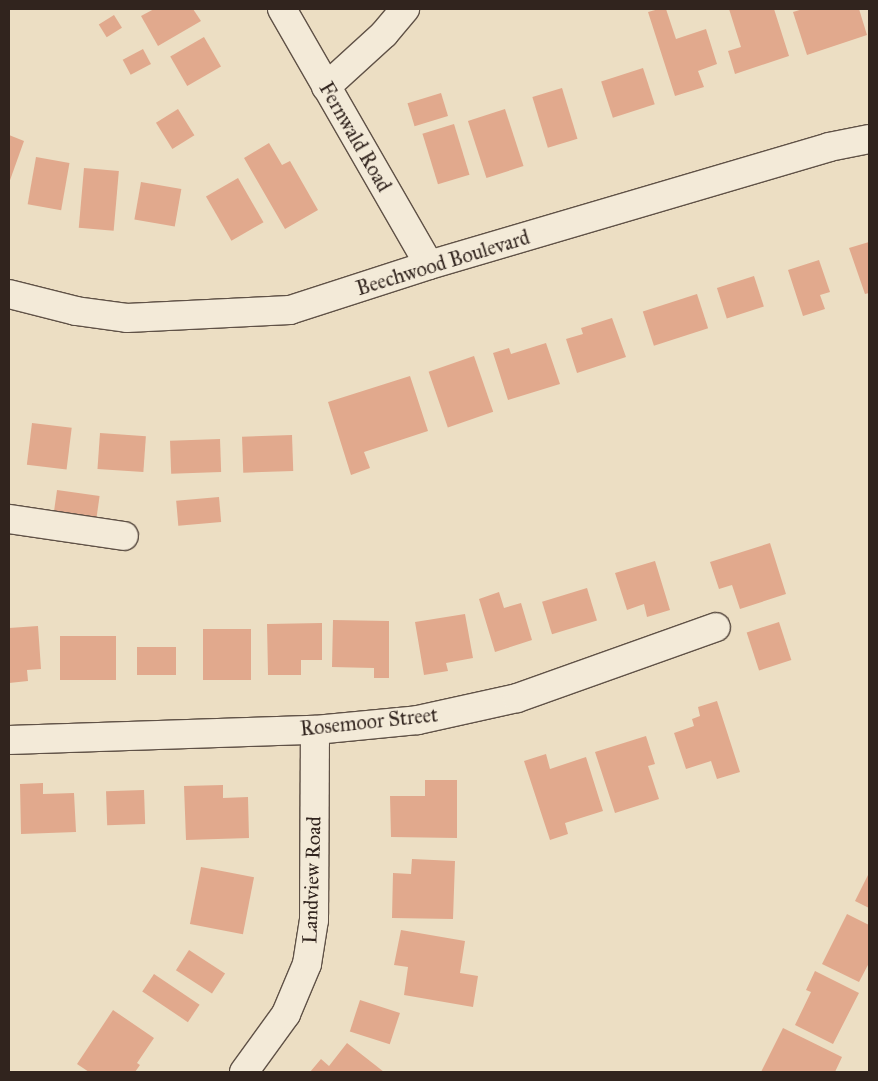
<!DOCTYPE html>
<style>
body{margin:0}
#map{position:relative;width:878px;height:1081px;overflow:hidden;background:#ecdec3;font-family:"IM FELL Great Primer",serif}
div>[style]{position:absolute}
.building>*{inset:0;background:#e1a98d;transform-origin:0 0}
.roads{filter:drop-shadow(1px 0 #605247) drop-shadow(-1px 0 #605247) drop-shadow(0 1px #605247) drop-shadow(0 -1px #605247)}
.minor>*{height:28px;margin:-14px;padding:0 14px;transform-origin:14px;border-radius:14px;background:#f3ead8}
span{translate:-50% -50%;white-space:nowrap;text-align:center;line-height:1.15;-webkit-text-stroke:4px #f3ead8;paint-order:stroke}
.street-label{font-size:20px;color:#31241e}
.frame{position:absolute;inset:0;border:10px solid #31241e;pointer-events:none}
</style>
<div id="map">
<div class="building">
<div style="clip-path:polygon(154px 9px,193px 9px,201px 21px,158px 46px,141px 16px)"></div>
<div style="clip-path:polygon(659px 9px,666px 9px,676px 39px,706px 29px,717px 64px,698px 71px,704px 87px,675px 96px,648px 12px)"></div>
<div style="clip-path:polygon(729px 9px,774px 9px,789px 56px,735px 74px,728px 51px,741px 47px)"></div>
<div style="clip-path:polygon(803px 9px,859px 9px,867px 35px,807px 55px,793px 12px)"></div>
<div style="left:114px;top:15px;width:15px;height:18px;rotate:58deg"></div>
<div style="left:204px;top:37px;width:34px;height:39px;rotate:60deg"></div>
<div style="left:143px;top:49px;width:17px;height:23px;rotate:62deg"></div>
<div style="left:643px;top:68px;width:38px;height:44px;rotate:72deg"></div>
<div style="left:562px;top:88px;width:53px;height:31px;rotate:73deg"></div>
<div style="left:441px;top:93px;width:24px;height:35px;rotate:73deg"></div>
<div style="left:178px;top:109px;width:31px;height:26px;rotate:58deg"></div>
<div style="left:505px;top:109px;width:60px;height:39px;rotate:72deg"></div>
<div style="left:454px;top:124px;width:53px;height:33px;rotate:73deg"></div>
<div style="clip-path:polygon(9px 135px,24px 141px,9px 183px)"></div>
<div style="clip-path:polygon(269px 143px,282px 165px,290px 161px,318px 210px,285px 229px,244px 158px)"></div>
<div style="left:36px;top:157px;width:34px;height:48px;rotate:10deg"></div>
<div style="left:84px;top:168px;width:35px;height:60px;rotate:5deg"></div>
<div style="left:238px;top:178px;width:51px;height:37px;rotate:60deg"></div>
<div style="left:141px;top:182px;width:41px;height:38px;rotate:10deg"></div>
<div style="clip-path:polygon(869px 242px,869px 293px,865px 294px,849px 248px)"></div>
<div style="clip-path:polygon(819px 260px,830px 292px,820px 295px,825px 309px,803px 316px,788px 270px)"></div>
<div style="left:754px;top:276px;width:32px;height:39px;rotate:72deg"></div>
<div style="left:697px;top:294px;width:36px;height:57px;rotate:72deg"></div>
<div style="clip-path:polygon(612px 318px,626px 357px,577px 373px,566px 339px,583px 334px,581px 328px)"></div>
<div style="clip-path:polygon(546px 343px,560px 384px,508px 400px,493px 353px,509px 348px,511px 354px)"></div>
<div style="left:474px;top:356px;width:59px;height:48px;rotate:71deg"></div>
<div style="clip-path:polygon(410px 376px,428px 431px,364px 452px,370px 468px,351px 475px,328px 402px)"></div>
<div style="left:32px;top:423px;width:40px;height:42px;rotate:7deg"></div>
<div style="left:100px;top:433px;width:46px;height:36px;rotate:4deg"></div>
<div style="left:292px;top:435px;width:36px;height:50px;rotate:88deg"></div>
<div style="left:220px;top:439px;width:33px;height:50px;rotate:88deg"></div>
<div style="left:57px;top:490px;width:43px;height:21px;rotate:8deg"></div>
<div style="left:219px;top:497px;width:25px;height:43px;rotate:85deg"></div>
<div style="clip-path:polygon(770px 543px,786px 594px,740px 609px,732px 585px,719px 589px,710px 562px)"></div>
<div style="clip-path:polygon(655px 561px,670px 610px,647px 617px,644px 604px,627px 610px,615px 573px)"></div>
<div style="left:587px;top:588px;width:34px;height:47px;rotate:73deg"></div>
<div style="clip-path:polygon(499px 592px,504px 608px,521px 603px,532px 640px,495px 652px,479px 599px)"></div>
<div style="clip-path:polygon(465px 614px,473px 658px,446px 663px,448px 671px,424px 675px,415px 622px)"></div>
<div style="clip-path:polygon(333px 620px,389px 621px,389px 678px,374px 678px,374px 668px,332px 667px)"></div>
<div style="left:779px;top:622px;width:40px;height:34px;rotate:72deg"></div>
<div style="clip-path:polygon(322px 623px,322px 660px,301px 660px,301px 675px,268px 675px,267px 624px)"></div>
<div style="clip-path:polygon(38px 626px,41px 669px,27px 670px,28px 681px,9px 683px,9px 628px)"></div>
<div style="left:203px;top:629px;width:48px;height:51px"></div>
<div style="left:60px;top:636px;width:56px;height:44px"></div>
<div style="left:137px;top:647px;width:39px;height:28px"></div>
<div style="clip-path:polygon(717px 701px,740px 772px,717px 779px,711px 761px,686px 769px,674px 733px,694px 726px,692px 719px,700px 716px,698px 707px)"></div>
<div style="clip-path:polygon(646px 736px,655px 764px,648px 766px,659px 799px,615px 813px,595px 752px)"></div>
<div style="clip-path:polygon(546px 754px,550px 769px,586px 757px,603px 811px,565px 823px,568px 834px,550px 840px,524px 761px)"></div>
<div style="clip-path:polygon(425px 780px,457px 780px,457px 838px,391px 837px,390px 796px,425px 796px)"></div>
<div style="clip-path:polygon(43px 783px,43px 794px,74px 793px,76px 832px,21px 834px,20px 784px)"></div>
<div style="clip-path:polygon(223px 785px,223px 798px,248px 797px,249px 838px,186px 840px,184px 786px)"></div>
<div style="left:144px;top:790px;width:34px;height:38px;rotate:88deg"></div>
<div style="clip-path:polygon(412px 859px,455px 861px,453px 919px,392px 918px,393px 873px,411px 874px)"></div>
<div style="left:201px;top:867px;width:54px;height:58px;rotate:11deg"></div>
<div style="clip-path:polygon(869px 873px,869px 908px,855px 901px)"></div>
<div style="clip-path:polygon(847px 914px,869px 925px,869px 963px,859px 982px,822px 964px)"></div>
<div style="clip-path:polygon(401px 930px,465px 941px,460px 973px,478px 976px,473px 1007px,404px 995px,408px 967px,394px 965px)"></div>
<div style="left:189px;top:950px;width:43px;height:24px;rotate:33deg"></div>
<div style="clip-path:polygon(815px 971px,859px 993px,833px 1044px,795px 1025px,811px 992px,806px 990px)"></div>
<div style="left:154px;top:974px;width:55px;height:21px;rotate:34deg"></div>
<div style="left:360px;top:1000px;width:42px;height:33px;rotate:18deg"></div>
<div style="clip-path:polygon(113px 1010px,154px 1038px,137px 1063px,140px 1065px,135px 1072px,89px 1072px,77px 1064px)"></div>
<div style="clip-path:polygon(783px 1028px,842px 1057px,835px 1072px,761px 1072px)"></div>
<div style="clip-path:polygon(347px 1043px,384px 1072px,310px 1072px,321px 1059px,329px 1066px)"></div>
</div>
<div class="roads">
<div class="minor">
<div style="left:282px;top:9px;width:295px;rotate:60.1deg"></div>
<div style="left:326px;top:87px;width:79px;rotate:-42.4deg"></div>
<div style="left:384px;top:34px;width:33px;rotate:-50deg"></div>
<div style="left:9px;top:294px;width:69px;rotate:14.2deg"></div>
<div style="left:76px;top:311px;width:51px;rotate:7.8deg"></div>
<div style="left:127px;top:318px;width:163px;rotate:-2.8deg"></div>
<div style="left:290px;top:310px;width:146px;rotate:-17.9deg"></div>
<div style="left:429px;top:265px;width:417px;rotate:-16.4deg"></div>
<div style="left:829px;top:147px;width:41px;rotate:-11.3deg"></div>
<div style="left:9px;top:519px;width:116px;rotate:8.4deg"></div>
<div style="left:9px;top:740px;width:306px;rotate:-1.9deg"></div>
<div style="left:315px;top:730px;width:103px;rotate:-5.5deg"></div>
<div style="left:418px;top:720px;width:101px;rotate:-12.5deg"></div>
<div style="left:517px;top:698px;width:211px;rotate:-19.6deg"></div>
<div style="left:244px;top:1072px;width:72px;rotate:-54.1deg"></div>
<div style="left:286px;top:1014px;width:54px;rotate:-67.2deg"></div>
<div style="left:307px;top:964px;width:45px;rotate:-81deg"></div>
<div style="left:314px;top:920px;width:190px;rotate:-89.7deg"></div>
</div>
</div>
<div class="street-label">
<span style="left:355px;top:137px;rotate:60deg">Fernwald Road</span>
<span style="left:443px;top:263px;rotate:-17deg">Beechwood Boulevard</span>
<span style="left:369px;top:722px;rotate:-6deg">Rosemoor Street</span>
<span style="left:312px;top:880px;rotate:-88deg">Landview Road</span>
</div>
<div class="frame"></div>
</div>
